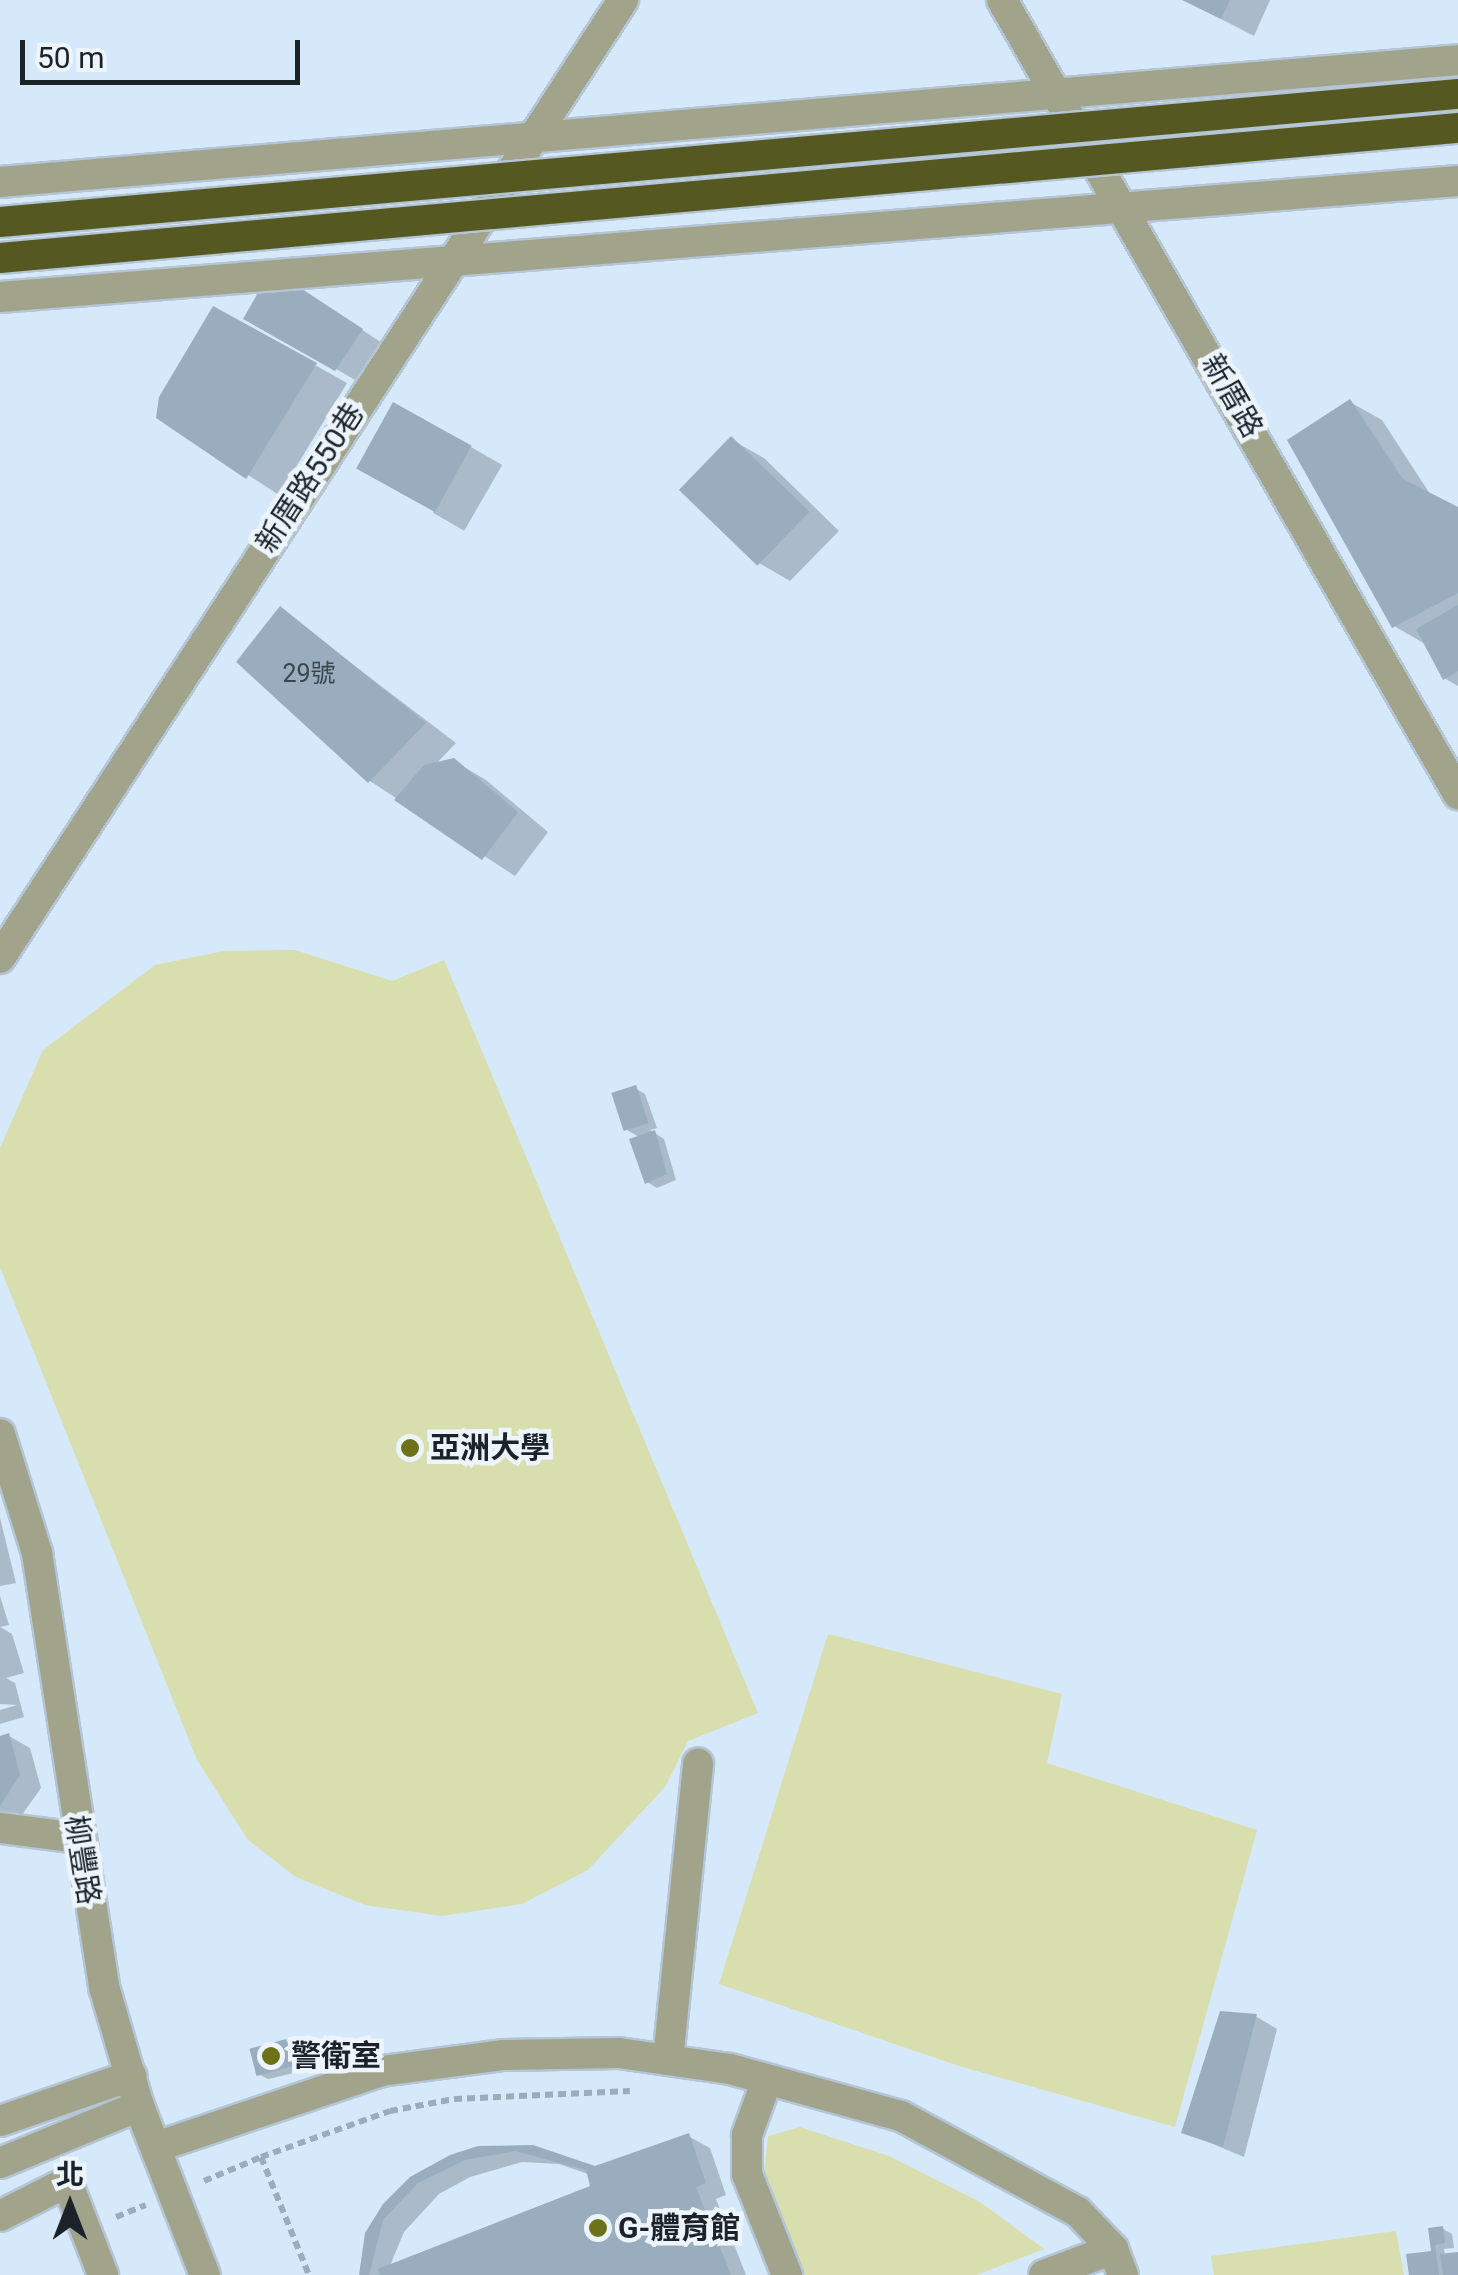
<!DOCTYPE html>
<meta charset="utf-8">
<style>
body{margin:0}
#map{position:relative;width:1458px;height:2275px;overflow:hidden;background:#d5e9fb;font-family:Roboto,"Noto Sans TC",sans-serif}
div>[style]{position:absolute}
.green>*{inset:0;background:#d8deae}
.shadow>*{inset:0;background:#0003;transform-origin:0 0}
.building>*{inset:0;background:#99adbe;transform-origin:0 0}
.path>*{height:6px;margin-top:-3px;transform-origin:0;background:repeating-linear-gradient(90deg,#9bacba 0 8px,transparent 0 13px)}
.roads{filter:drop-shadow(2px 0 #b4c5d5) drop-shadow(-2px 0 #b4c5d5) drop-shadow(0 2px #b4c5d5) drop-shadow(0 -2px #b4c5d5)}
.minor>*{height:30px;margin:-15px;padding:0 15px;transform-origin:15px;border-radius:15px;background:#a1a48b}
.bridges{filter:drop-shadow(2px 0 #b4c5d5) drop-shadow(-2px 0 #b4c5d5) drop-shadow(0 2px #b4c5d5) drop-shadow(0 -2px #b4c5d5)}
.highway-bridge>*{height:30px;margin:-15px;padding:0 15px;transform-origin:15px;border-radius:15px;background:#555921}
.dots>*{width:28px;height:28px;translate:-50% -50%;box-sizing:border-box;border:5px solid #ecf4fc;border-radius:50%}
span{translate:-50% -50%;white-space:nowrap;text-align:center;line-height:1.15;-webkit-text-stroke:9px #ecf4fc;paint-order:stroke}
.number-label{font-size:25px;color:#3a464e}
.number-label span{-webkit-text-stroke-width:0}
.street-label{font-size:30px;color:#1b2329}
.poi-label{font-size:30px;color:#1b2329;font-weight:700}
.left{translate:0 -50%;text-align:left}
.north{position:absolute;left:20px;top:2155px;width:100px;height:100px;-webkit-text-stroke:8px #ecf4fc;paint-order:stroke;rotate:0deg;font-size:28px;font-weight:700;line-height:40px;text-align:center;color:#1b2329}
.north::after{content:'';display:block;margin:auto;width:35px;height:45px;background:#1b2329;clip-path:polygon(50% 0,100% 100%,50% 72%,0 100%)}
.scale{position:absolute;left:20px;top:40px;width:280px;height:45px;box-sizing:border-box;border:5px solid #1b2329;border-top:0;padding-left:12px;font-size:30px;line-height:35px;white-space:nowrap;color:#1b2329;-webkit-text-stroke:8px #ecf4fc;paint-order:stroke}
</style>
<div id="map">
<div class="green">
<div style="clip-path:polygon(295px 950px,392px 981px,444px 960px,758px 1713px,688px 1741px,665px 1787px,588px 1870px,522px 1904px,442px 1916px,365px 1905px,296px 1877px,248px 1840px,197px 1760px,0 1267px,0 1148px,43px 1050px,155px 965px,224px 951px)"></div>
<div style="clip-path:polygon(828px 1634px,1062px 1694px,1047px 1763px,1257px 1830px,1175px 2127px,959px 2066px,719px 1984px)"></div>
<div style="clip-path:polygon(800px 2127px,889px 2156px,980px 2202px,1044px 2249px,977px 2275px,804px 2275px,764px 2173px,768px 2136px)"></div>
<div style="clip-path:polygon(1396px 2231px,1404px 2275px,1214px 2275px,1211px 2256px)"></div>
</div>
<div class="shadow">
<div style="clip-path:polygon(1184px 0,1270px 0,1254px 36px)"></div>
<div style="clip-path:polygon(323px 304px,382px 343px,357px 381px,246px 318px)"></div>
<div style="clip-path:polygon(315px 365px,347px 383px,279px 495px,159px 417px)"></div>
<div style="clip-path:polygon(1350px 402px,1382px 420px,1432px 497px,1458px 510px,1458px 686px,1444px 678px,1427px 645px,1394px 626px)"></div>
<div style="clip-path:polygon(732px 440px,764px 458px,839px 531px,790px 581px,759px 563px)"></div>
<div style="left:471px;top:447px;width:36px;height:76px;rotate:30deg"></div>
<div style="clip-path:polygon(281px 610px,456px 743px,434px 766px,454px 761px,486px 780px,548px 832px,515px 876px,370px 781px)"></div>
<div style="clip-path:polygon(635px 1088px,645px 1094px,657px 1128px,650px 1130px,664px 1139px,676px 1180px,657px 1188px,647px 1182px,641px 1138px,627px 1130px)"></div>
<div style="clip-path:polygon(0 1518px,16px 1583px,0 1586px)"></div>
<div style="clip-path:polygon(0 1596px,9px 1625px,0 1627px)"></div>
<div style="clip-path:polygon(0 1627px,12px 1634px,24px 1673px,6px 1678px,15px 1683px,24px 1717px,0 1724px,0 1710px,17px 1705px,0 1704px)"></div>
<div style="clip-path:polygon(9px 1736px,30px 1748px,41px 1788px,19px 1819px,0 1822px,0 1738px)"></div>
<div style="clip-path:polygon(1222px 2013px,1257px 2017px,1277px 2029px,1244px 2157px,1184px 2132px)"></div>
<div style="clip-path:polygon(286px 2041px,296px 2047px,302px 2071px,268px 2079px,258px 2074px)"></div>
<div style="clip-path:polygon(evenodd,688px 2136px,710px 2148px,726px 2195px,716px 2199px,746px 2275px,364px 2275px,375px 2220px,412px 2179px,478px 2148px,532px 2147px,595px 2169px,688px 2136px,522px 2162px,559px 2164px,588px 2174px,593px 2188px,389px 2268px,404px 2232px,439px 2194px,470px 2177px,522px 2162px)"></div>
<div style="clip-path:polygon(1443px 2229px,1452px 2234px,1454px 2248px,1444px 2249px,1445px 2256px,1458px 2254px,1458px 2275px,1411px 2275px,1433px 2253px,1431px 2230px)"></div>
</div>
<div class="building">
<div style="clip-path:polygon(1182px 0,1230px 0,1221px 19px)"></div>
<div style="clip-path:polygon(302px 289px,363px 329px,335px 371px,243px 319px,259px 291px)"></div>
<div style="clip-path:polygon(213px 306px,317px 363px,246px 479px,156px 418px,159px 397px)"></div>
<div style="clip-path:polygon(1350px 399px,1403px 479px,1458px 507px,1458px 593px,1392px 628px,1287px 440px)"></div>
<div style="left:393px;top:402px;width:90px;height:76px;rotate:29deg"></div>
<div style="left:731px;top:436px;width:109px;height:75px;rotate:44deg"></div>
<div style="clip-path:polygon(1458px 605px,1458px 671px,1443px 680px,1416px 629px)"></div>
<div style="clip-path:polygon(280px 606px,426px 723px,368px 783px,236px 662px)"></div>
<div style="clip-path:polygon(454px 758px,518px 812px,482px 860px,394px 800px,424px 765px)"></div>
<div style="left:636px;top:1085px;width:40px;height:26px;rotate:72deg"></div>
<div style="clip-path:polygon(655px 1130px,667px 1174px,645px 1184px,629px 1139px)"></div>
<div style="clip-path:polygon(9px 1733px,20px 1775px,0 1806px,0 1736px)"></div>
<div style="clip-path:polygon(1220px 2011px,1257px 2014px,1223px 2147px,1181px 2133px)"></div>
<div style="left:286px;top:2039px;width:28px;height:38px;rotate:75deg"></div>
<div style="clip-path:polygon(689px 2133px,706px 2183px,696px 2187px,731px 2275px,380px 2275px,378px 2269px,590px 2186px,586px 2170px,515px 2151px,465px 2160px,418px 2183px,383px 2220px,369px 2275px,359px 2275px,365px 2233px,383px 2204px,410px 2177px,450px 2155px,478px 2146px,533px 2145px,595px 2166px)"></div>
<div style="clip-path:polygon(1443px 2226px,1445px 2243px,1435px 2245px,1439px 2275px,1409px 2275px,1406px 2254px,1431px 2251px,1428px 2228px)"></div>
<div style="clip-path:polygon(1458px 2252px,1458px 2275px,1443px 2275px,1440px 2254px)"></div>
</div>
<div class="path">
<div style="left:261px;top:2157px;width:137px;rotate:-19.6deg"></div>
<div style="left:390px;top:2111px;width:65px;rotate:-10.6deg"></div>
<div style="left:454px;top:2099px;width:176px;rotate:-2.6deg"></div>
<div style="left:204px;top:2181px;width:62px;rotate:-22.8deg"></div>
<div style="left:261px;top:2157px;width:127px;rotate:67.9deg"></div>
<div style="left:116px;top:2217px;width:32px;rotate:-22deg"></div>
</div>
<div class="roads">
<div class="minor">
<div style="left:1002px;top:0;width:916px;rotate:60.13deg"></div>
<div style="left:0;top:182px;width:1463px;rotate:-4.78deg"></div>
<div style="left:0;top:297px;width:1463px;rotate:-4.55deg"></div>
<div style="left:0;top:958px;width:1143px;rotate:-56.96deg"></div>
<div style="left:0;top:1434px;width:125px;rotate:72.7deg"></div>
<div style="left:37px;top:1553px;width:442px;rotate:81.2deg"></div>
<div style="left:105px;top:1990px;width:121px;rotate:73.7deg"></div>
<div style="left:139px;top:2106px;width:181px;rotate:68.7deg"></div>
<div style="left:0;top:1828px;width:79px;rotate:7.3deg"></div>
<div style="left:668px;top:2060px;width:298px;rotate:-84.2deg"></div>
<div style="left:767px;top:2080px;width:59px;rotate:110deg"></div>
<div style="left:747px;top:2135px;width:39px;rotate:90deg"></div>
<div style="left:747px;top:2174px;width:109px;rotate:68.4deg"></div>
<div style="left:0;top:2121px;width:139px;rotate:-19deg"></div>
<div style="left:156px;top:2147px;width:238px;rotate:-18.6deg"></div>
<div style="left:382px;top:2071px;width:123px;rotate:-7.5deg"></div>
<div style="left:504px;top:2055px;width:115px;rotate:-1deg"></div>
<div style="left:619px;top:2053px;width:112px;rotate:8.2deg"></div>
<div style="left:730px;top:2069px;width:177px;rotate:15.4deg"></div>
<div style="left:901px;top:2116px;width:201px;rotate:28.5deg"></div>
<div style="left:1078px;top:2212px;width:51px;rotate:46.6deg"></div>
<div style="left:1113px;top:2249px;width:28px;rotate:69deg"></div>
<div style="left:0;top:2163px;width:150px;rotate:-22.3deg"></div>
<div style="left:0;top:2216px;width:75px;rotate:-26.9deg"></div>
<div style="left:67px;top:2182px;width:100px;rotate:68.8deg"></div>
<div style="left:1044px;top:2275px;width:74px;rotate:-20.6deg"></div>
</div>
</div>
<div class="bridges">
<div class="highway-bridge">
<div style="left:0;top:222px;width:1464px;rotate:-5.02deg"></div>
<div style="left:0;top:258px;width:1464px;rotate:-5.1deg"></div>
</div>
</div>
<div class="dots">
<div style="left:410px;top:1448px;background:#6c7219"></div>
<div style="left:271px;top:2056px;background:#6c7219"></div>
<div style="left:598px;top:2228px;background:#6c7219"></div>
</div>
<div class="number-label">
<span style="left:309px;top:674px">29號</span>
</div>
<div class="street-label">
<span style="left:1232px;top:396px;rotate:60deg">新厝路</span>
<span style="left:310px;top:478px;rotate:-57deg">新厝路550巷</span>
<span style="left:82px;top:1860px;rotate:81deg">柳豐路</span>
</div>
<div class="poi-label">
<span class="left" style="left:430px;top:1448px">亞洲大學</span>
<span class="left" style="left:291px;top:2056px">警衛室</span>
<span class="left" style="left:618px;top:2228px">G-體育館</span>
</div>
<div class="north">北</div>
<div class="scale">50 m</div>
</div>
